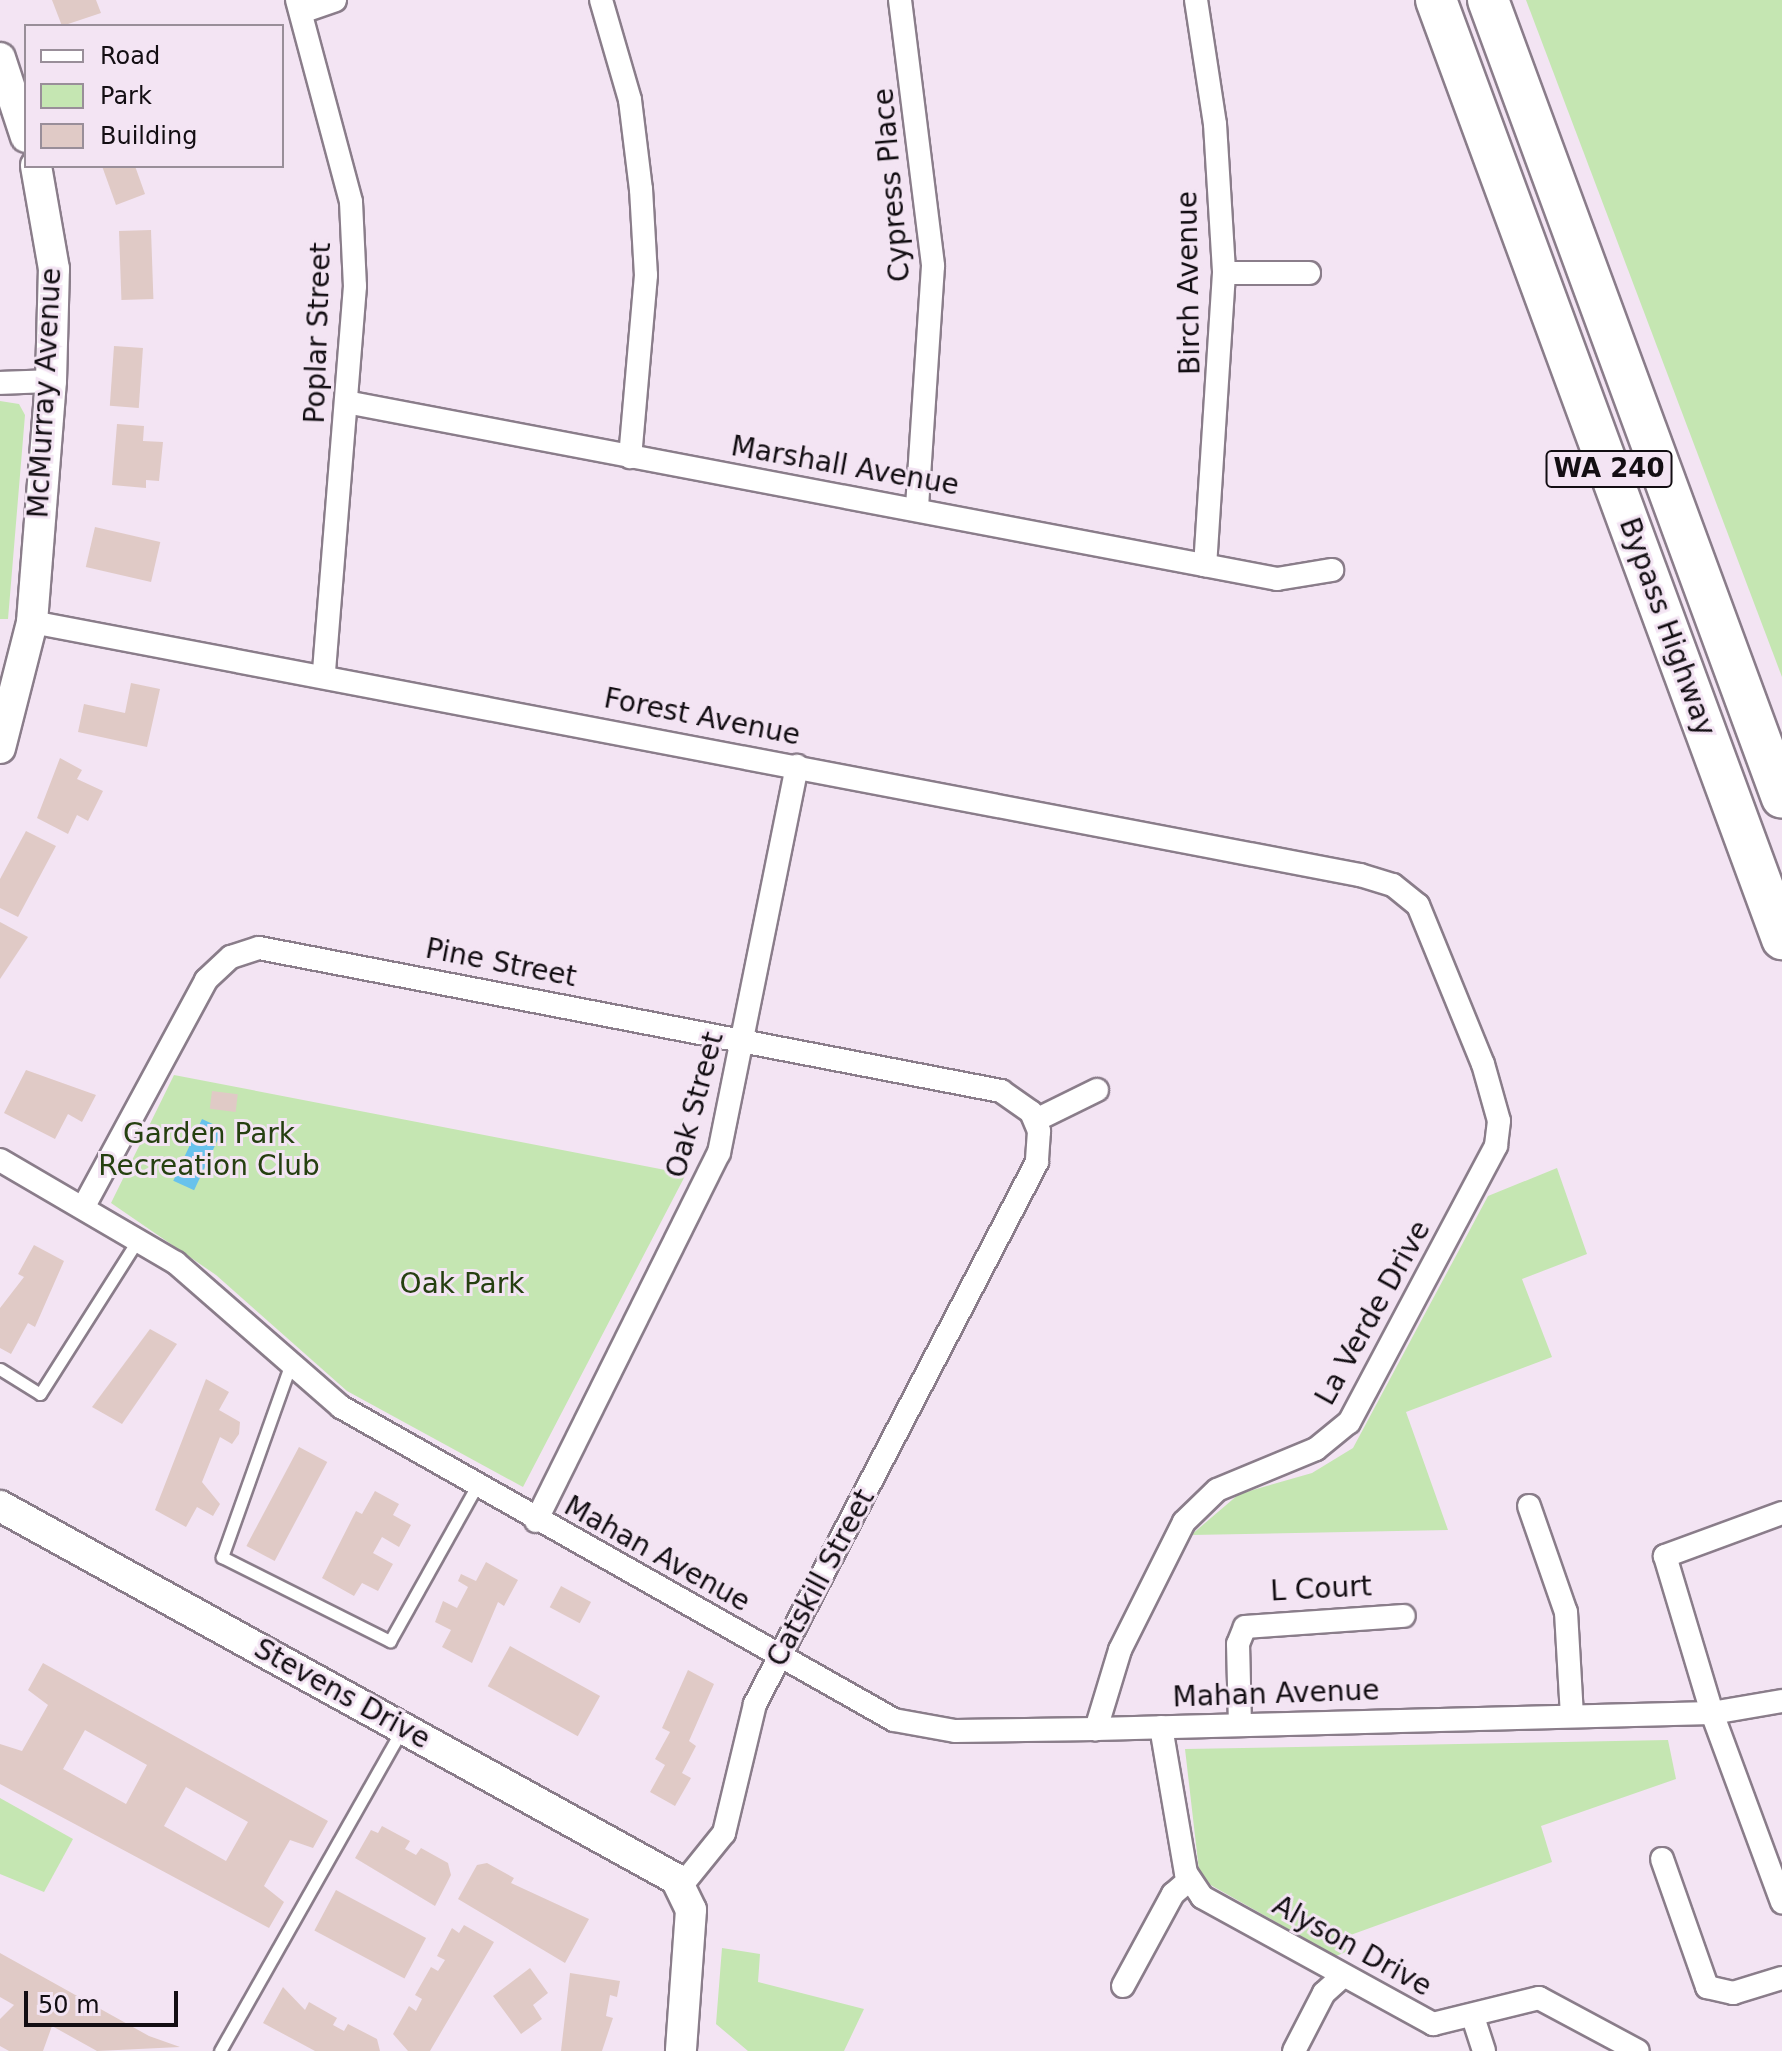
<!DOCTYPE html>
<style>
body{margin:0}
#map{position:relative;width:1782px;height:2051px;overflow:hidden;background:#f3e4f3;font-family:"DejaVu Sans",sans-serif}
div>[style]{position:absolute}
.green>*{inset:0;background:#c5e6b2}
.water>*{inset:0;background:#68c2ec;transform-origin:0 0}
.building>*{inset:0;background:#e0cac6;transform-origin:0 0}
.roads{filter:drop-shadow(2px 0 #8a7d8a) drop-shadow(-2px 0 #8a7d8a) drop-shadow(0 2px #8a7d8a) drop-shadow(0 -2px #8a7d8a)}
.lane>*{height:11px;margin:-5.5px;padding:0 5.5px;transform-origin:5.5px;border-radius:5.5px;background:#fff}
.street>*{height:22px;margin:-11px;padding:0 11px;transform-origin:11px;border-radius:11px;background:#fff}
.secondary>*{height:30px;margin:-15px;padding:0 15px;transform-origin:15px;border-radius:15px;background:#fff}
.highway>*{height:40px;margin:-20px;padding:0 20px;transform-origin:20px;border-radius:20px;background:#fff}
span{translate:-50% -50%;white-space:nowrap;text-align:center;line-height:1.15;-webkit-text-stroke:6px #f3e4f3;paint-order:stroke}
.shield-label span{padding:2px 6px;background:#f3e4f3;border:2px solid;border-radius:6px;-webkit-text-stroke-width:0}
.shield-label{font-size:26px;color:#130e13;font-weight:700}
.street-label{font-size:28px;color:#130e13}
.park-label{font-size:28px;color:#254010}
.legend{position:absolute;left:24px;top:24px;width:260px;height:144px;box-sizing:border-box;background:#f3e4f3;border:2px solid #998e99;margin:0;padding:10px 14px;list-style:none;font-size:24px;color:#130e13}
.legend li{display:flex;align-items:center;gap:16px;height:40px}
.legend b{width:40px;border:2px solid #998e99}
.scale{position:absolute;left:24px;top:1991px;width:154px;height:36px;box-sizing:border-box;border:4px solid #130e13;border-top:0;padding-left:10px;font-size:24px;line-height:28px;white-space:nowrap;color:#130e13;-webkit-text-stroke:6px #f3e4f3;paint-order:stroke}
</style>
<div id="map">
<div class="green">
<div style="clip-path:polygon(1526px 0,1782px 0,1782px 677px)"></div>
<div style="clip-path:polygon(0 401px,19px 404px,25px 415px,8px 619px,0 619px)"></div>
<div style="clip-path:polygon(174px 1075px,686px 1174px,523px 1487px,347px 1391px,216px 1275px,111px 1203px)"></div>
<div style="clip-path:polygon(1557px 1168px,1587px 1254px,1522px 1279px,1552px 1357px,1406px 1412px,1448px 1530px,1191px 1535px,1239px 1494px,1312px 1473px,1353px 1448px,1488px 1196px)"></div>
<div style="clip-path:polygon(1668px 1740px,1676px 1779px,1541px 1826px,1552px 1862px,1345px 1937px,1346px 1952px,1336px 1956px,1200px 1879px,1185px 1749px)"></div>
<div style="clip-path:polygon(0 1798px,73px 1839px,44px 1892px,0 1874px)"></div>
<div style="clip-path:polygon(722px 1948px,760px 1954px,758px 1982px,864px 2009px,844px 2051px,748px 2051px,716px 2024px)"></div>
</div>
<div class="water">
<div style="left:202px;top:1119px;width:23px;height:68px;rotate:25deg"></div>
</div>
<div class="building">
<div style="clip-path:polygon(52px 0,96px 0,101px 13px,62px 26px)"></div>
<div style="clip-path:polygon(102px 166px,135px 166px,145px 194px,116px 205px)"></div>
<div style="left:151px;top:230px;width:69px;height:32px;rotate:88deg"></div>
<div style="left:114px;top:346px;width:29px;height:60px;rotate:4deg"></div>
<div style="clip-path:polygon(117px 424px,144px 426px,143px 441px,163px 442px,159px 481px,146px 480px,146px 488px,112px 485px)"></div>
<div style="left:95px;top:527px;width:67px;height:41px;rotate:13deg"></div>
<div style="clip-path:polygon(131px 683px,160px 689px,147px 747px,78px 732px,84px 704px,125px 713px)"></div>
<div style="clip-path:polygon(60px 758px,82px 770px,77px 779px,103px 791px,88px 821px,77px 815px,68px 834px,37px 818px)"></div>
<div style="clip-path:polygon(26px 831px,56px 846px,18px 917px,0 908px,0 879px)"></div>
<div style="clip-path:polygon(0 922px,28px 937px,0 979px)"></div>
<div style="clip-path:polygon(26px 1070px,96px 1095px,82px 1122px,68px 1114px,55px 1139px,4px 1113px)"></div>
<div style="left:212px;top:1091px;width:26px;height:18px;rotate:7deg"></div>
<div style="clip-path:polygon(34px 1245px,64px 1261px,35px 1327px,28px 1323px,11px 1354px,0 1348px,0 1308px,24px 1277px,18px 1274px)"></div>
<div style="clip-path:polygon(150px 1329px,177px 1344px,122px 1424px,92px 1407px)"></div>
<div style="clip-path:polygon(206px 1379px,229px 1392px,219px 1410px,240px 1422px,239px 1434px,232px 1444px,220px 1437px,202px 1482px,220px 1504px,213px 1516px,197px 1507px,186px 1527px,155px 1510px)"></div>
<div style="left:299px;top:1447px;width:32px;height:112px;rotate:28deg"></div>
<div style="clip-path:polygon(375px 1491px,399px 1504px,393px 1515px,411px 1525px,399px 1547px,382px 1537px,373px 1553px,393px 1564px,378px 1591px,362px 1583px,354px 1596px,322px 1578px,356px 1511px,362px 1514px)"></div>
<div style="clip-path:polygon(486px 1562px,518px 1580px,504px 1606px,498px 1602px,472px 1663px,442px 1647px,451px 1630px,435px 1622px,443px 1601px,457px 1608px,468px 1587px,458px 1581px,461px 1574px,476px 1581px)"></div>
<div style="left:561px;top:1586px;width:34px;height:24px;rotate:28deg"></div>
<div style="left:510px;top:1646px;width:103px;height:46px;rotate:29deg"></div>
<div style="clip-path:polygon(evenodd,43px 1663px,328px 1821px,313px 1848px,290px 1840px,270px 1875px,264px 1886px,284px 1902px,269px 1928px,0 1784px,0 1744px,22px 1751px,48px 1705px,28px 1690px,43px 1663px,85px 1730px,147px 1765px,126px 1804px,63px 1769px,85px 1730px,43px 1663px,186px 1787px,248px 1822px,226px 1861px,164px 1826px,186px 1787px)"></div>
<div style="clip-path:polygon(688px 1670px,714px 1684px,689px 1741px,696px 1746px,682px 1773px,691px 1778px,675px 1806px,650px 1792px,665px 1765px,655px 1759px,670px 1732px,662px 1728px)"></div>
<div style="clip-path:polygon(382px 1826px,410px 1841px,405px 1849px,416px 1855px,421px 1848px,448px 1863px,451px 1875px,435px 1906px,355px 1858px,371px 1830px,378px 1833px)"></div>
<div style="clip-path:polygon(487px 1863px,514px 1878px,511px 1883px,589px 1919px,565px 1963px,458px 1899px,477px 1865px)"></div>
<div style="left:336px;top:1890px;width:102px;height:46px;rotate:28deg"></div>
<div style="clip-path:polygon(464px 1925px,494px 1942px,430px 2051px,408px 2051px,393px 2034px,409px 2006px,416px 2011px,422px 1999px,415px 1995px,431px 1967px,438px 1971px,445px 1960px,437px 1956px,452px 1928px,459px 1933px)"></div>
<div style="clip-path:polygon(0 1953px,149px 2036px,180px 2047px,97px 2051px,52px 2026px,43px 2051px,9px 2051px,0 2046px,0 2019px,14px 2005px,0 1997px)"></div>
<div style="clip-path:polygon(530px 1968px,548px 1993px,533px 2005px,542px 2019px,521px 2034px,493px 1996px)"></div>
<div style="clip-path:polygon(570px 1973px,620px 1981px,617px 1997px,610px 1995px,606px 2016px,613px 2018px,602px 2051px,561px 2051px)"></div>
<div style="clip-path:polygon(283px 1987px,305px 2010px,309px 2002px,337px 2018px,333px 2025px,344px 2031px,348px 2024px,377px 2039px,380px 2051px,315px 2051px,263px 2023px)"></div>
</div>
<div class="roads">
<div class="lane">
<div style="left:290px;top:1366px;width:203px;rotate:109.6deg"></div>
<div style="left:222px;top:1557px;width:188px;rotate:26.6deg"></div>
<div style="left:390px;top:1641px;width:176px;rotate:-60.8deg"></div>
<div style="left:0;top:1369px;width:47px;rotate:32deg"></div>
<div style="left:40px;top:1394px;width:185px;rotate:-57.6deg"></div>
<div style="left:220px;top:2051px;width:368px;rotate:-60.5deg"></div>
</div>
<div class="street">
<div style="left:297px;top:0;width:209px;rotate:75deg"></div>
<div style="left:351px;top:202px;width:84px;rotate:87.3deg"></div>
<div style="left:355px;top:286px;width:390px;rotate:94.6deg"></div>
<div style="left:601px;top:0;width:104px;rotate:73.8deg"></div>
<div style="left:630px;top:100px;width:90px;rotate:83deg"></div>
<div style="left:641px;top:189px;width:86px;rotate:86.7deg"></div>
<div style="left:646px;top:275px;width:183px;rotate:95deg"></div>
<div style="left:900px;top:0;width:268px;rotate:82.9deg"></div>
<div style="left:933px;top:266px;width:244px;rotate:93.8deg"></div>
<div style="left:1196px;top:0;width:125px;rotate:81.3deg"></div>
<div style="left:1215px;top:124px;width:149px;rotate:86.5deg"></div>
<div style="left:1224px;top:273px;width:293px;rotate:93.7deg"></div>
<div style="left:301px;top:12px;width:36px;rotate:-19deg"></div>
<div style="left:1224px;top:273px;width:85px"></div>
<div style="left:0;top:383px;width:51px;rotate:-2.2deg"></div>
<div style="left:346px;top:402px;width:948px;rotate:10.76deg"></div>
<div style="left:1277px;top:579px;width:56px;rotate:-9.3deg"></div>
<div style="left:32px;top:622px;width:1352px;rotate:10.79deg"></div>
<div style="left:1360px;top:875px;width:34px;rotate:17deg"></div>
<div style="left:1393px;top:885px;width:32px;rotate:39deg"></div>
<div style="left:1418px;top:905px;width:172px;rotate:67.8deg"></div>
<div style="left:1483px;top:1064px;width:59px;rotate:74.3deg"></div>
<div style="left:1499px;top:1121px;width:25px;rotate:97deg"></div>
<div style="left:1496px;top:1146px;width:313px;rotate:118deg"></div>
<div style="left:1349px;top:1422px;width:43px;rotate:140.7deg"></div>
<div style="left:1316px;top:1449px;width:107px;rotate:157.5deg"></div>
<div style="left:1217px;top:1490px;width:46px;rotate:135.9deg"></div>
<div style="left:1184px;top:1522px;width:143px;rotate:116.6deg"></div>
<div style="left:1120px;top:1650px;width:83px;rotate:106.9deg"></div>
<div style="left:1036px;top:1120px;width:68px;rotate:-26.2deg"></div>
<div style="left:0;top:1160px;width:204px;rotate:30.3deg"></div>
<div style="left:176px;top:1263px;width:219px;rotate:41.1deg"></div>
<div style="left:341px;top:1407px;width:635px;rotate:29.51deg"></div>
<div style="left:894px;top:1720px;width:62px;rotate:10.2deg"></div>
<div style="left:955px;top:1731px;width:141px;rotate:-0.8deg"></div>
<div style="left:1096px;top:1729px;width:616px;rotate:-1.49deg"></div>
<div style="left:1712px;top:1713px;width:71px;rotate:-9.7deg"></div>
<div style="left:84px;top:1206px;width:257px;rotate:-61.6deg"></div>
<div style="left:206px;top:980px;width:34px;rotate:-43deg"></div>
<div style="left:231px;top:957px;width:29px;rotate:-18deg"></div>
<div style="left:259px;top:948px;width:756px;rotate:10.91deg"></div>
<div style="left:1001px;top:1091px;width:37px;rotate:35deg"></div>
<div style="left:1031px;top:1112px;width:21px;rotate:67deg"></div>
<div style="left:1039px;top:1131px;width:31px;rotate:94deg"></div>
<div style="left:1037px;top:1162px;width:611px;rotate:117.49deg"></div>
<div style="left:755px;top:1704px;width:133px;rotate:103.5deg"></div>
<div style="left:724px;top:1833px;width:67px;rotate:128.9deg"></div>
<div style="left:1529px;top:1506px;width:112px;rotate:70.8deg"></div>
<div style="left:1566px;top:1612px;width:104px;rotate:86.7deg"></div>
<div style="left:1782px;top:1513px;width:125px;rotate:159.8deg"></div>
<div style="left:1665px;top:1556px;width:164px;rotate:73.3deg"></div>
<div style="left:1712px;top:1713px;width:202px;rotate:69.7deg"></div>
<div style="left:536px;top:1521px;width:411px;rotate:-63.6deg"></div>
<div style="left:719px;top:1153px;width:395px;rotate:-78.6deg"></div>
<div style="left:1240px;top:1725px;width:81px;rotate:-91.4deg"></div>
<div style="left:1238px;top:1644px;width:18px;rotate:-68deg"></div>
<div style="left:1245px;top:1627px;width:159px;rotate:-4deg"></div>
<div style="left:1161px;top:1727px;width:148px;rotate:80.3deg"></div>
<div style="left:1186px;top:1873px;width:29px;rotate:56deg"></div>
<div style="left:1202px;top:1897px;width:264px;rotate:28.8deg"></div>
<div style="left:1433px;top:2024px;width:109px;rotate:-13.8deg"></div>
<div style="left:1539px;top:1998px;width:112px;rotate:28.2deg"></div>
<div style="left:1662px;top:1859px;width:136px;rotate:70.6deg"></div>
<div style="left:1707px;top:1987px;width:27px;rotate:13deg"></div>
<div style="left:1733px;top:1993px;width:51px;rotate:-17deg"></div>
<div style="left:1123px;top:1986px;width:105px;rotate:-61.5deg"></div>
<div style="left:1173px;top:1894px;width:21px;rotate:-41deg"></div>
<div style="left:1473px;top:2017px;width:36px;rotate:72deg"></div>
<div style="left:1294px;top:2051px;width:65px;rotate:-62.7deg"></div>
<div style="left:1324px;top:1993px;width:25px;rotate:-42deg"></div>
</div>
<div class="secondary">
<div style="left:0;top:58px;width:83px;rotate:71.8deg"></div>
<div style="left:0;top:748px;width:130px;rotate:-75.7deg"></div>
<div style="left:32px;top:622px;width:242px;rotate:-85.5deg"></div>
<div style="left:51px;top:381px;width:112px;rotate:-88.5deg"></div>
<div style="left:54px;top:269px;width:105px;rotate:-99.9deg"></div>
<div style="left:0;top:1506px;width:772px;rotate:28.89deg"></div>
<div style="left:676px;top:1879px;width:34px;rotate:64deg"></div>
<div style="left:691px;top:1910px;width:141px;rotate:94.1deg"></div>
</div>
<div class="highway">
<div style="left:1436px;top:0;width:1001px;rotate:69.77deg"></div>
<div style="left:1488px;top:0;width:850px;rotate:69.78deg"></div>
</div>
</div>
<div class="shield-label">
<span style="left:1609px;top:469px">WA 240</span>
</div>
<div class="street-label">
<span style="left:892px;top:185px;rotate:-95deg">Cypress Place</span>
<span style="left:1189px;top:283px;rotate:-91deg">Birch Avenue</span>
<span style="left:318px;top:333px;rotate:-88deg">Poplar Street</span>
<span style="left:45px;top:393px;rotate:-87deg">McMurray Avenue</span>
<span style="left:845px;top:466px;rotate:10deg">Marshall Avenue</span>
<span style="left:1667px;top:627px;rotate:70deg">Bypass Highway</span>
<span style="left:702px;top:717px;rotate:11deg">Forest Avenue</span>
<span style="left:501px;top:963px;rotate:11deg">Pine Street</span>
<span style="left:695px;top:1105px;rotate:-75deg">Oak Street</span>
<span style="left:1373px;top:1313px;rotate:-61deg">La Verde Drive</span>
<span style="left:657px;top:1554px;rotate:29deg">Mahan Avenue</span>
<span style="left:821px;top:1578px;rotate:-62deg">Catskill Street</span>
<span style="left:1321px;top:1589px;rotate:-3deg">L Court</span>
<span style="left:342px;top:1694px;rotate:29deg">Stevens Drive</span>
<span style="left:1276px;top:1694px;rotate:-2deg">Mahan Avenue</span>
<span style="left:1352px;top:1946px;rotate:29deg">Alyson Drive</span>
</div>
<div class="park-label">
<span style="left:209px;top:1150px">Garden Park<br>Recreation Club</span>
<span style="left:462px;top:1284px">Oak Park</span>
</div>
<ul class="legend">
<li><b style="height:10px;background:#fff"></b>Road</li>
<li><b style="height:22px;background:#c5e6b2"></b>Park</li>
<li><b style="height:22px;background:#e0cac6"></b>Building</li>
</ul>
<div class="scale">50 m</div>
</div>
